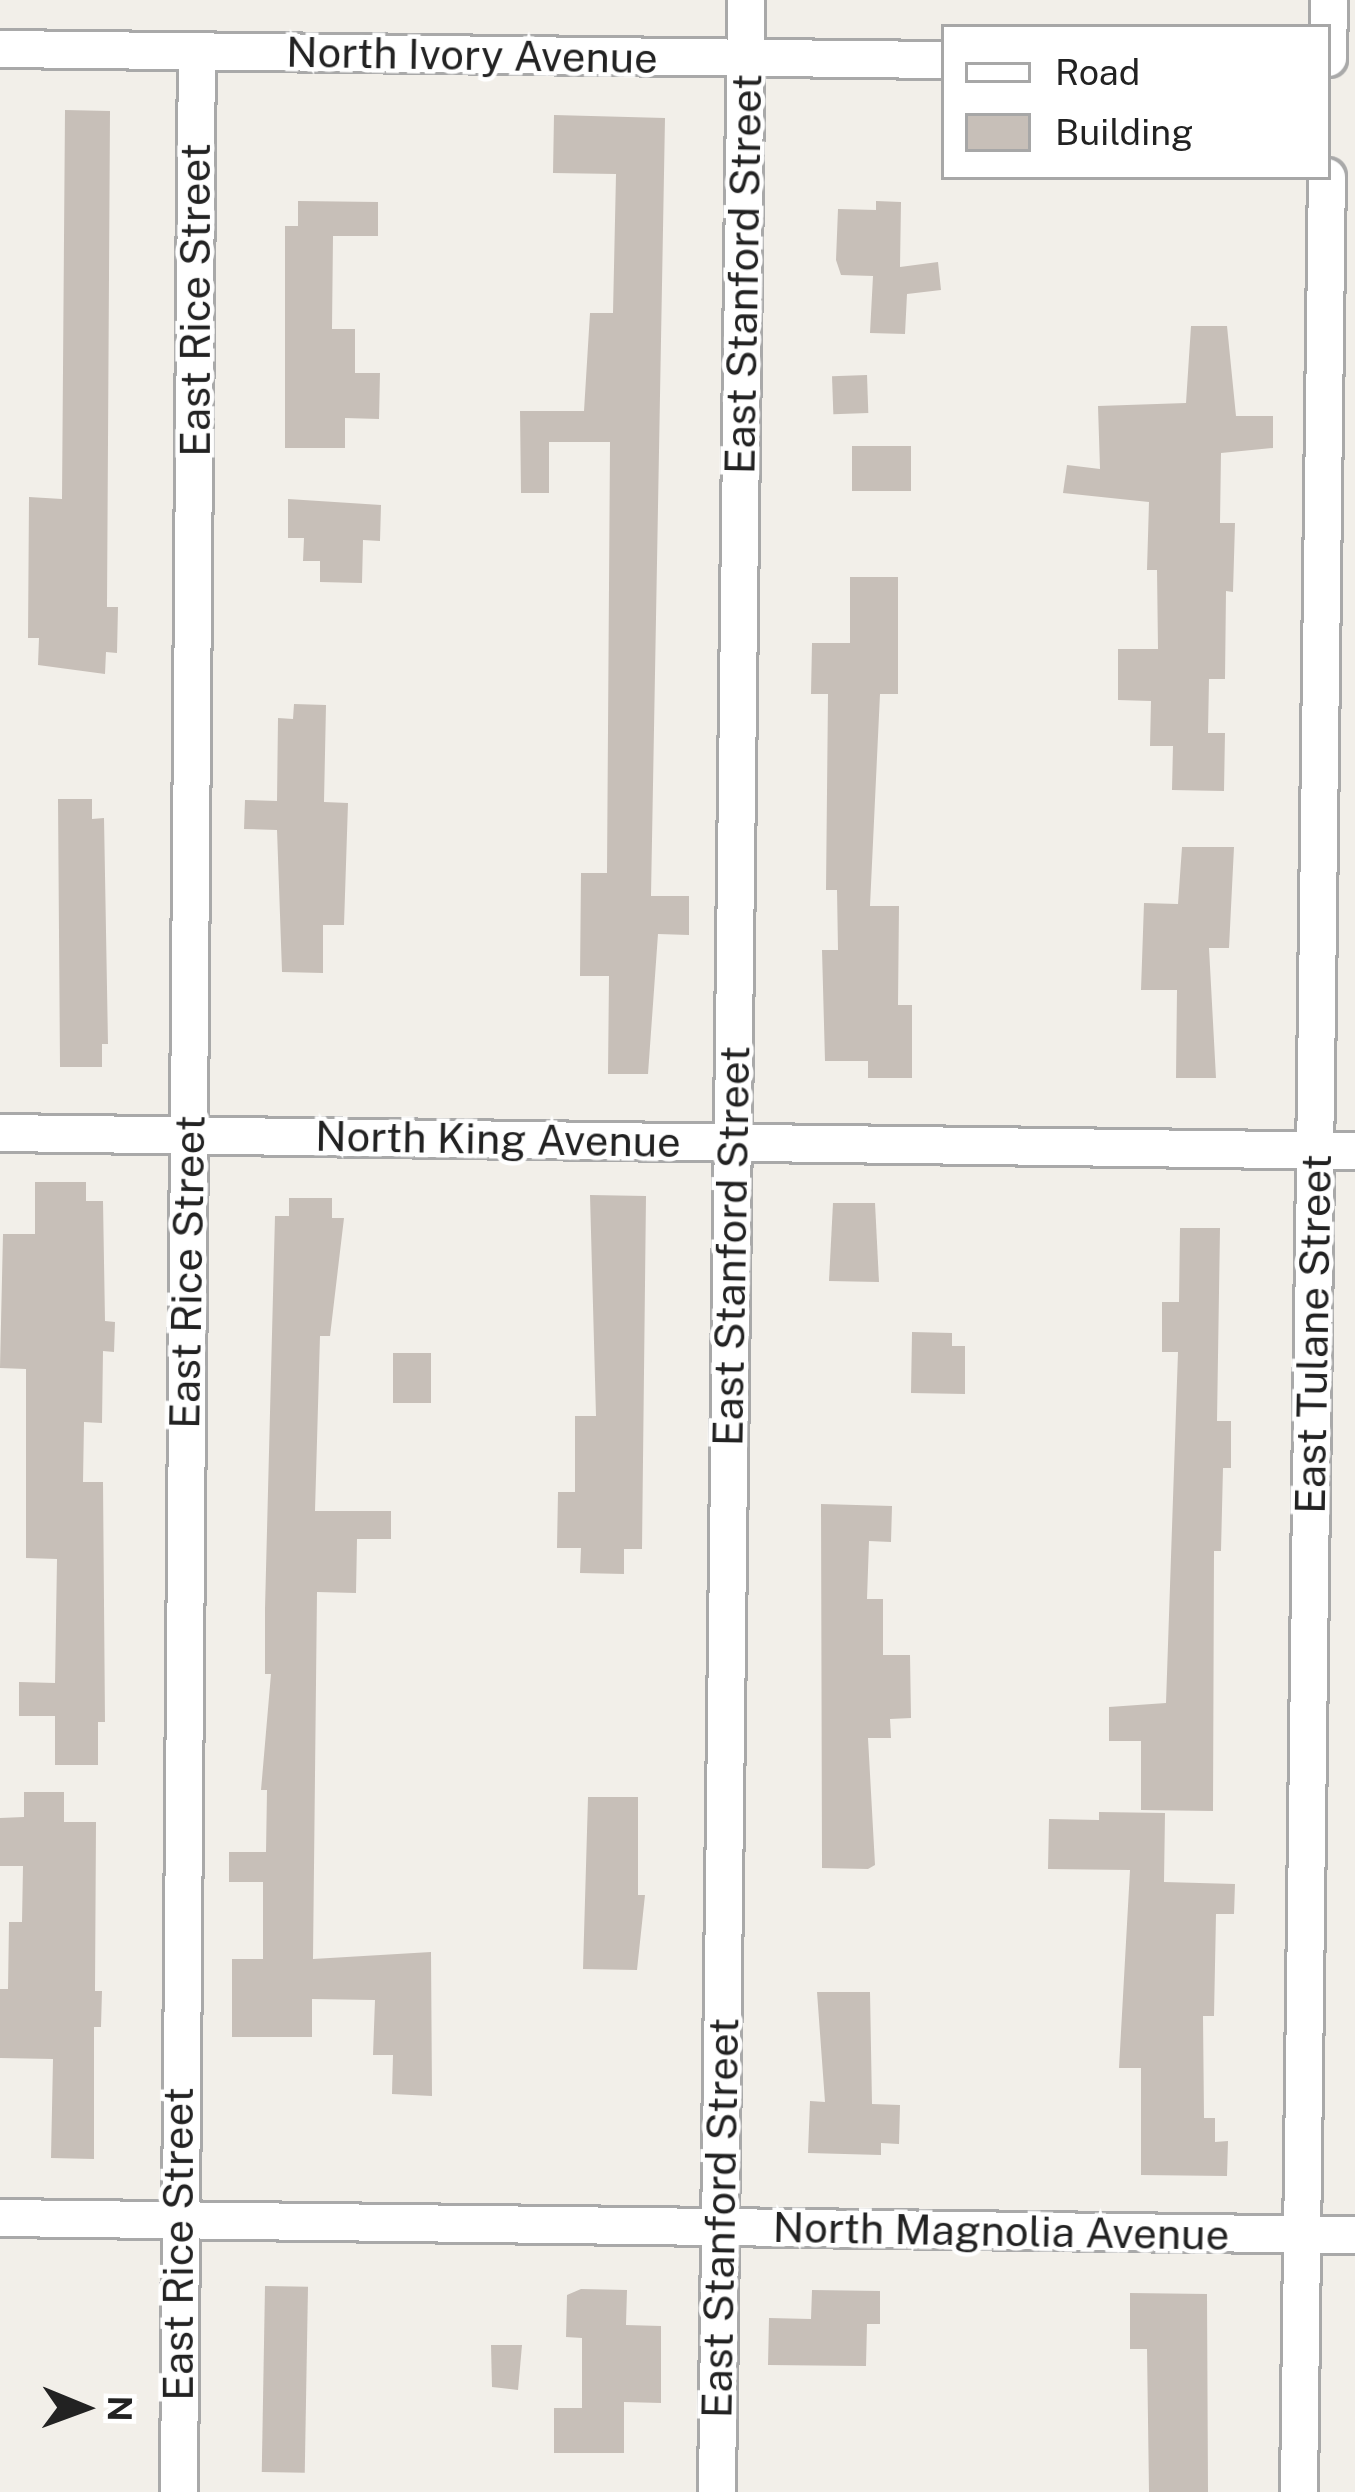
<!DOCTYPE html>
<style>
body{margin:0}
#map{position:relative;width:1355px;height:2492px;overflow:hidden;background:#f2efe9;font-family:"Public Sans",sans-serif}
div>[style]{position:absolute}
.building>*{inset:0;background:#c7bfb8;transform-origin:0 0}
.roads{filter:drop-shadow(3px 0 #a9a9a9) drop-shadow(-3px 0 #a9a9a9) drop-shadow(0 3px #a9a9a9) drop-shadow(0 -3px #a9a9a9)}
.minor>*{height:36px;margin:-18px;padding:0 18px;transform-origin:18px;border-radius:18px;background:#fff}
span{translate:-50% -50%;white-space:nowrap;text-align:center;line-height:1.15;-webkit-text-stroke:9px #fff;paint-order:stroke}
.street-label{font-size:42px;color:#222}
.legend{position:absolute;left:941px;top:24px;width:390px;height:156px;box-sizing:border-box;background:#fff;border:3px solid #a7a7a7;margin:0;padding:15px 21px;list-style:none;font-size:36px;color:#222}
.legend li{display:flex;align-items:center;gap:24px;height:60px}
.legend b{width:60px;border:3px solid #a7a7a7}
.north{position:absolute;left:24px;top:2348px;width:120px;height:120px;-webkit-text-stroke:9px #fff;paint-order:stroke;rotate:91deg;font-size:33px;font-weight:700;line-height:48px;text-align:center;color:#222}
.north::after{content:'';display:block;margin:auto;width:42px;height:54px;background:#222;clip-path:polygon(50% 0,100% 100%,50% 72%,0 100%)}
</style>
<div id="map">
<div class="building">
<div style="clip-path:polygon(65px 110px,110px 111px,107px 607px,118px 607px,117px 653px,106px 652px,105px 674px,38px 665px,39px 638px,28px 638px,29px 497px,62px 499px)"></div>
<div style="clip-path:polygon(554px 115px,665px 118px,651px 896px,689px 896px,689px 935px,658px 934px,648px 1074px,608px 1074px,609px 976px,580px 976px,581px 873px,607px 873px,610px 442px,549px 442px,549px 493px,521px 493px,520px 411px,584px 411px,590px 313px,613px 313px,616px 174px,553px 173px)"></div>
<div style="clip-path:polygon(298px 201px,378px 202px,378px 236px,333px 236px,332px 329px,355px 329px,355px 373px,380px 373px,379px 419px,345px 418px,345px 448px,285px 448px,285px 226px,298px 226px)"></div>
<div style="clip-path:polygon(876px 201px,901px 202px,900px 267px,938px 262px,941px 290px,907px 294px,905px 334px,870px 333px,873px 276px,841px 275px,836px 260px,838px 209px,876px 210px)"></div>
<div style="clip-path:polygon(1191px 326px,1227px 326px,1236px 416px,1273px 416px,1273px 448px,1221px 453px,1220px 523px,1235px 523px,1233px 592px,1226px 591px,1225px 679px,1209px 679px,1208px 733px,1225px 733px,1224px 791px,1172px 790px,1173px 746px,1150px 746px,1151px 701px,1118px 700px,1118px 649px,1158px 649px,1157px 570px,1147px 570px,1149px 502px,1063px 493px,1067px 465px,1100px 469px,1098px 406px,1186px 403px)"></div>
<div style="left:867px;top:375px;width:38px;height:35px;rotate:88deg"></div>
<div style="left:911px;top:446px;width:45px;height:59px;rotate:90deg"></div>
<div style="clip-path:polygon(288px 499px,381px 505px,380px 541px,363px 540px,362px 583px,320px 582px,320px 561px,303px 561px,304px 538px,288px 538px)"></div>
<div style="clip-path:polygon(850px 577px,898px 577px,898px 694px,880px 694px,870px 906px,899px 906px,898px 1005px,912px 1005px,912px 1078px,868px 1078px,868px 1061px,825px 1061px,822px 950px,838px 950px,837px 890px,826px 890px,828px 694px,811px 694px,812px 643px,850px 643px)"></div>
<div style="clip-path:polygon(294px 704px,326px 705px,324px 802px,348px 803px,344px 925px,323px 925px,323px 973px,282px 972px,277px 830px,244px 829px,245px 800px,277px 801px,278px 718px,293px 719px)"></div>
<div style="clip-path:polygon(58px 799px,92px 799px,92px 819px,104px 818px,108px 1044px,102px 1044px,102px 1067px,60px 1067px)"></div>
<div style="clip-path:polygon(1182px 847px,1234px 847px,1229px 948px,1209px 948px,1216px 1078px,1176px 1078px,1177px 990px,1141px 990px,1144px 903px,1178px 904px)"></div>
<div style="clip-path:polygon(35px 1182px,86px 1182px,86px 1201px,103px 1201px,105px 1321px,115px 1322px,114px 1352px,103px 1351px,102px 1423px,84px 1422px,83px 1482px,103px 1482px,105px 1722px,98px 1722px,98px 1765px,55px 1765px,55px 1716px,19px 1716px,19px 1682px,55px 1683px,57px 1559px,26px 1558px,26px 1369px,0 1368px,3px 1234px,35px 1234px)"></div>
<div style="clip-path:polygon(590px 1195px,646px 1196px,642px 1549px,624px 1549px,624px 1574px,580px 1573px,581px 1548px,557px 1548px,558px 1492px,575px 1492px,575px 1416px,596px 1416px)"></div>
<div style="clip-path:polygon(289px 1198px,332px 1198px,332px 1218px,344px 1218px,330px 1336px,320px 1336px,315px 1511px,391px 1511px,391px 1539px,357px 1539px,356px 1593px,317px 1592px,313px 1959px,431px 1952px,432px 2096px,392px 2094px,393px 2055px,373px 2055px,375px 2000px,312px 1999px,312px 2037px,232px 2037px,232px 1959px,263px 1959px,263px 1882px,229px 1882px,229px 1852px,266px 1852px,267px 1790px,261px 1790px,271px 1674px,265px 1674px,265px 1609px,275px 1216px,289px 1216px)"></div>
<div style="clip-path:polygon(833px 1203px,875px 1203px,879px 1282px,829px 1281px)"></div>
<div style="clip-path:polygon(1180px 1228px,1220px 1228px,1217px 1421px,1231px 1421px,1231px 1468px,1223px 1468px,1221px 1551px,1214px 1551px,1213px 1811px,1141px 1810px,1141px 1741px,1109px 1741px,1109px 1707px,1166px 1703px,1178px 1352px,1162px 1352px,1162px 1302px,1179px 1302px)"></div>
<div style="clip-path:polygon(912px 1332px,952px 1333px,952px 1346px,965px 1346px,965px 1394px,911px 1393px)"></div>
<div style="left:393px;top:1353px;width:38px;height:50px"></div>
<div style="clip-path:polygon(821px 1504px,892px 1506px,891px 1542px,869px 1541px,867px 1599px,883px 1599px,883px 1655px,910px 1655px,911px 1718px,890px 1719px,891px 1738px,868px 1738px,875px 1865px,868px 1869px,822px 1868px)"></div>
<div style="clip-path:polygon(24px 1792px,64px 1792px,64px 1822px,96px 1822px,95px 1991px,102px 1991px,101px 2027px,94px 2027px,94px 2159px,51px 2158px,53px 2059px,0 2058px,0 1989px,8px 1989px,9px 1922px,22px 1922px,23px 1866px,0 1866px,0 1818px,24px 1817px)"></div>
<div style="clip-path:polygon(588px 1797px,638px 1797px,638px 1895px,645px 1895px,637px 1970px,583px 1969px)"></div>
<div style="clip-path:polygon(1099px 1812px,1165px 1813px,1164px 1882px,1235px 1884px,1234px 1914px,1216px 1914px,1214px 2016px,1203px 2016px,1204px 2118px,1215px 2118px,1215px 2142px,1228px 2141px,1227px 2176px,1141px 2175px,1141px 2068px,1119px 2068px,1130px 1870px,1048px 1869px,1049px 1819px,1099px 1820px)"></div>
<div style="clip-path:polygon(817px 1992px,870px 1992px,872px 2104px,900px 2105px,899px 2144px,881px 2143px,881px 2155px,808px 2153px,810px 2101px,825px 2102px)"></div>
<div style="left:265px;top:2286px;width:43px;height:186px;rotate:1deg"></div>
<div style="clip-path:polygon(581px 2289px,627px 2290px,626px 2325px,661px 2326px,661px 2403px,624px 2402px,624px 2453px,554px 2453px,554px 2408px,582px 2408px,582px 2338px,566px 2337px,567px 2295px)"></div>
<div style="clip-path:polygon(812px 2290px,880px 2291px,880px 2324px,867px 2324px,866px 2366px,768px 2365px,769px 2318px,811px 2319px)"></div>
<div style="clip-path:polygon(1130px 2293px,1207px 2294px,1208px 2492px,1149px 2492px,1147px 2349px,1130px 2349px)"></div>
<div style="clip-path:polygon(491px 2345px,522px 2345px,518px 2390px,492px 2387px)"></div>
</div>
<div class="roads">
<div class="minor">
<div style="left:0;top:49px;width:944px;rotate:0.67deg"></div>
<div style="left:1328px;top:58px;width:58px;rotate:-89deg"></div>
<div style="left:0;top:1133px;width:1355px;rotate:0.76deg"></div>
<div style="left:0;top:2218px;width:1355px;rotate:0.72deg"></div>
<div style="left:179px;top:2492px;width:2441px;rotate:-89.58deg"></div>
<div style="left:717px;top:2492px;width:2492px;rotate:-89.33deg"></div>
<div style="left:1299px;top:2492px;width:2315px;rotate:-89.31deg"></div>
</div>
</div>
<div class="street-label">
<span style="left:472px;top:55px;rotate:1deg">North Ivory Avenue</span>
<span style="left:743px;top:274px;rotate:-89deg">East Stanford Street</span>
<span style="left:195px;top:300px;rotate:-90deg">East Rice Street</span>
<span style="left:498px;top:1139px;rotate:1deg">North King Avenue</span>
<span style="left:731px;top:1246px;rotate:-89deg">East Stanford Street</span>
<span style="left:187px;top:1272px;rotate:-89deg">East Rice Street</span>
<span style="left:1313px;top:1334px;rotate:-89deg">East Tulane Street</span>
<span style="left:720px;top:2218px;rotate:-89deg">East Stanford Street</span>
<span style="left:1001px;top:2231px;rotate:1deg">North Magnolia Avenue</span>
<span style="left:178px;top:2244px;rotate:-90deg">East Rice Street</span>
</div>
<ul class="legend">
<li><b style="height:15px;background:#fff"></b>Road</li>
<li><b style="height:33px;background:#c7bfb8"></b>Building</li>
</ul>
<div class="north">N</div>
</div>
